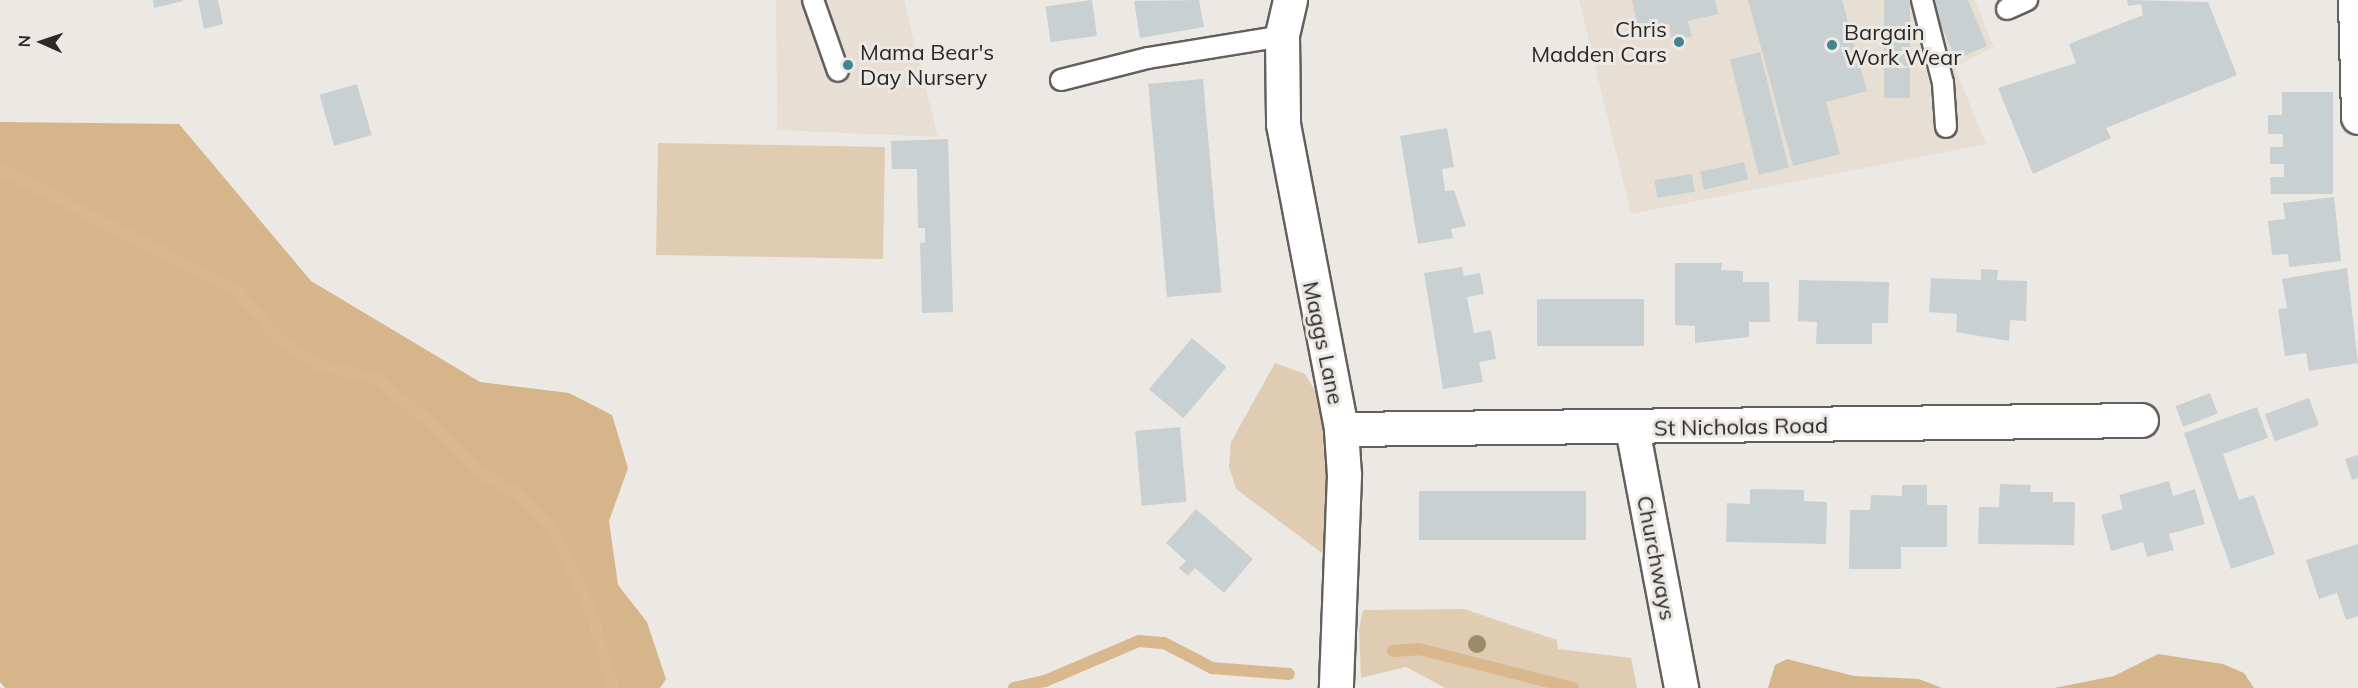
<!DOCTYPE html>
<style>
body{margin:0}
#map{position:relative;width:2358px;height:688px;overflow:hidden;background:#ece9e4;font-family:Mulish,sans-serif}
div>[style]{position:absolute}
.built>*{inset:0;background:#e8dfd4}
.green>*{inset:0;background:#e0ccb2;transform-origin:0 0}
.forest>*{inset:0;background:#d5b589}
.stream>*{height:12px;margin:-6px;padding:0 6px;transform-origin:6px;border-radius:6px;background:#d8b88c}
.building>*{inset:0;background:#c9d0d1;transform-origin:0 0}
.roads{filter:drop-shadow(2px 0 #63605c) drop-shadow(-2px 0 #63605c) drop-shadow(0 2px #63605c) drop-shadow(0 -2px #63605c)}
.service>*{height:20px;margin:-10px;padding:0 10px;transform-origin:10px;border-radius:10px;background:#fff}
.minor>*{height:33px;margin:-16.5px;padding:0 16.5px;transform-origin:16.5px;border-radius:16.5px;background:#fff}
.trees>*{width:18px;height:18px;margin:-9px;border-radius:50%;background:#9c8a68}
.dots>*{width:16px;height:16px;translate:-50% -50%;box-sizing:border-box;border:3px solid #ece9e4;border-radius:50%}
span{translate:-50% -50%;white-space:nowrap;text-align:center;line-height:1.15;-webkit-text-stroke:6px #ece9e4;paint-order:stroke}
.poi-label{font-size:22px;color:#2a2927}
.right{translate:-100% -50%;text-align:right}
.left{translate:0 -50%;text-align:left}
.street-label{font-size:22px;color:#2a2927}
.north{position:absolute;left:12px;top:12px;width:60px;height:60px;-webkit-text-stroke:4px #ece9e4;paint-order:stroke;rotate:273deg;font-size:16px;font-weight:700;line-height:24px;text-align:center;color:#2a2927}
.north::after{content:'';display:block;margin:auto;width:21px;height:27px;background:#2a2927;clip-path:polygon(50% 0,100% 100%,50% 72%,0 100%)}
</style>
<div id="map">
<div class="built">
<div style="clip-path:polygon(776px 0,904px 0,938px 137px,777px 130px)"></div>
<div style="clip-path:polygon(1579px 0,1975px 0,1994px 47px,1955px 67px,1986px 144px,1631px 214px)"></div>
</div>
<div class="green">
<div style="left:658px;top:143px;width:227px;height:112px;rotate:1deg"></div>
<div style="clip-path:polygon(1275px 363px,1305px 374px,1321px 401px,1328px 435px,1330px 559px,1236px 489px,1229px 467px,1231px 442px)"></div>
<div style="clip-path:polygon(1464px 609px,1557px 640px,1558px 649px,1631px 658px,1637px 688px,1445px 688px,1406px 667px,1361px 678px,1359px 630px,1363px 610px)"></div>
</div>
<div class="forest">
<div style="clip-path:polygon(0 122px,179px 124px,311px 281px,480px 382px,569px 393px,612px 415px,628px 468px,609px 521px,618px 585px,647px 622px,666px 679px,660px 688px,5px 688px,0 682px)"></div>
<div style="clip-path:polygon(2158px 654px,2223px 664px,2244px 673px,2254px 688px,2054px 688px,2114px 676px)"></div>
<div style="clip-path:polygon(1787px 659px,1854px 676px,1919px 679px,1942px 688px,1768px 688px,1775px 665px)"></div>
</div>
<div class="stream">
<div style="left:0;top:169px;width:267px;rotate:27.1deg"></div>
<div style="left:238px;top:291px;width:60px;rotate:50.4deg"></div>
<div style="left:276px;top:337px;width:53px;rotate:33.4deg"></div>
<div style="left:320px;top:366px;width:59px;rotate:12.6deg"></div>
<div style="left:378px;top:379px;width:97px;rotate:40.4deg"></div>
<div style="left:452px;top:442px;width:40px;rotate:49deg"></div>
<div style="left:478px;top:472px;width:48px;rotate:28.7deg"></div>
<div style="left:520px;top:495px;width:50px;rotate:47.4deg"></div>
<div style="left:554px;top:532px;width:84px;rotate:64.7deg"></div>
<div style="left:590px;top:608px;width:83px;rotate:74deg"></div>
<div style="left:1393px;top:651px;width:26px;rotate:-4deg"></div>
<div style="left:1419px;top:649px;width:159px;rotate:14.2deg"></div>
<div style="left:1014px;top:688px;width:32px;rotate:-13deg"></div>
<div style="left:1045px;top:681px;width:102px;rotate:-23.1deg"></div>
<div style="left:1139px;top:641px;width:25px;rotate:5deg"></div>
<div style="left:1164px;top:643px;width:54px;rotate:27.5deg"></div>
<div style="left:1212px;top:668px;width:77px;rotate:4.5deg"></div>
</div>
<div class="building">
<div style="clip-path:polygon(153px 0,183px 0,183px 1px,154px 8px)"></div>
<div style="clip-path:polygon(198px 0,218px 0,223px 24px,204px 29px)"></div>
<div style="left:1092px;top:0;width:36px;height:47px;rotate:82deg"></div>
<div style="clip-path:polygon(1199px 0,1204px 27px,1140px 38px,1134px 1px)"></div>
<div style="clip-path:polygon(1632px 0,1715px 0,1718px 14px,1688px 21px,1692px 36px,1672px 41px,1669px 24px,1639px 32px)"></div>
<div style="clip-path:polygon(1748px 0,1842px 0,1867px 91px,1826px 102px,1840px 154px,1793px 166px)"></div>
<div style="left:1884px;top:0;width:26px;height:98px"></div>
<div style="clip-path:polygon(1930px 0,1968px 0,1987px 46px,1956px 59px)"></div>
<div style="clip-path:polygon(2127px 0,2208px 2px,2237px 75px,2106px 128px,2111px 138px,2033px 174px,1998px 88px,2076px 63px,2069px 44px,2143px 15px,2141px 4px,2128px 6px)"></div>
<div style="left:1760px;top:52px;width:119px;height:31px;rotate:76deg"></div>
<div style="left:1203px;top:79px;width:214px;height:55px;rotate:85deg"></div>
<div style="left:357px;top:84px;width:53px;height:39px;rotate:74deg"></div>
<div style="clip-path:polygon(2282px 92px,2333px 92px,2333px 194px,2271px 194px,2270px 177px,2284px 177px,2284px 164px,2270px 164px,2270px 147px,2283px 147px,2283px 134px,2268px 134px,2268px 115px,2282px 115px)"></div>
<div style="clip-path:polygon(1447px 128px,1454px 167px,1442px 169px,1445px 191px,1454px 190px,1466px 226px,1451px 229px,1453px 238px,1418px 244px,1400px 136px)"></div>
<div style="clip-path:polygon(948px 139px,953px 312px,922px 313px,920px 243px,925px 242px,925px 228px,918px 228px,917px 169px,892px 169px,891px 141px)"></div>
<div style="left:1744px;top:162px;width:18px;height:45px;rotate:77deg"></div>
<div style="left:1692px;top:174px;width:18px;height:38px;rotate:81deg"></div>
<div style="clip-path:polygon(2334px 197px,2341px 261px,2289px 267px,2288px 254px,2272px 255px,2268px 221px,2285px 219px,2283px 203px)"></div>
<div style="clip-path:polygon(1675px 263px,1722px 263px,1721px 270px,1743px 271px,1743px 282px,1769px 282px,1770px 322px,1749px 322px,1749px 337px,1695px 343px,1695px 326px,1675px 325px)"></div>
<div style="clip-path:polygon(1462px 267px,1464px 276px,1480px 273px,1484px 294px,1467px 297px,1470px 313px,1474px 333px,1491px 330px,1496px 359px,1479px 362px,1483px 382px,1443px 389px,1424px 273px)"></div>
<div style="clip-path:polygon(2347px 268px,2358px 363px,2309px 371px,2306px 353px,2285px 356px,2278px 309px,2287px 308px,2282px 279px)"></div>
<div style="clip-path:polygon(1981px 269px,1998px 270px,1997px 280px,2027px 281px,2026px 321px,2010px 320px,2009px 341px,1956px 332px,1957px 314px,1929px 312px,1931px 278px,1981px 280px)"></div>
<div style="clip-path:polygon(1799px 280px,1889px 282px,1888px 323px,1872px 323px,1872px 344px,1816px 344px,1817px 322px,1798px 321px)"></div>
<div style="left:1537px;top:299px;width:107px;height:47px"></div>
<div style="left:1192px;top:338px;width:45px;height:67px;rotate:40deg"></div>
<div style="left:2210px;top:393px;width:22px;height:37px;rotate:69deg"></div>
<div style="left:2309px;top:398px;width:29px;height:47px;rotate:70deg"></div>
<div style="clip-path:polygon(2257px 407px,2268px 438px,2223px 454px,2239px 500px,2254px 495px,2275px 554px,2231px 569px,2184px 433px)"></div>
<div style="left:1180px;top:427px;width:75px;height:45px;rotate:85deg"></div>
<div style="clip-path:polygon(2358px 455px,2358px 478px,2352px 480px,2345px 459px)"></div>
<div style="clip-path:polygon(2169px 481px,2173px 496px,2195px 489px,2205px 524px,2169px 534px,2174px 550px,2161px 553px,2147px 557px,2143px 542px,2111px 551px,2101px 515px,2123px 509px,2119px 495px)"></div>
<div style="clip-path:polygon(2000px 484px,2031px 485px,2030px 492px,2053px 492px,2053px 502px,2075px 502px,2074px 545px,1978px 544px,1979px 507px,1999px 507px)"></div>
<div style="clip-path:polygon(1902px 485px,1927px 485px,1927px 505px,1947px 505px,1947px 547px,1901px 547px,1901px 569px,1849px 569px,1850px 510px,1870px 510px,1871px 495px,1902px 496px)"></div>
<div style="clip-path:polygon(1750px 489px,1804px 490px,1804px 501px,1827px 502px,1826px 544px,1726px 542px,1727px 503px,1750px 504px)"></div>
<div style="left:1419px;top:491px;width:167px;height:49px"></div>
<div style="clip-path:polygon(1196px 509px,1253px 559px,1224px 593px,1195px 568px,1188px 576px,1179px 568px,1186px 561px,1166px 543px)"></div>
<div style="clip-path:polygon(2358px 544px,2358px 616px,2346px 620px,2337px 593px,2319px 599px,2306px 560px)"></div>
</div>
<div class="roads">
<div class="service">
<div style="left:813px;top:0;width:75px;rotate:70.6deg"></div>
<div style="left:1922px;top:0;width:86px;rotate:75.8deg"></div>
<div style="left:1943px;top:83px;width:44px;rotate:86.1deg"></div>
<div style="left:2007px;top:9px;width:22px;rotate:-24deg"></div>
<div style="left:1061px;top:80px;width:90px;rotate:-14.2deg"></div>
<div style="left:1148px;top:58px;width:136px;rotate:-9.3deg"></div>
</div>
<div class="minor">
<div style="left:1290px;top:0;width:37px;rotate:103deg"></div>
<div style="left:1282px;top:36px;width:88px;rotate:89.3deg"></div>
<div style="left:1283px;top:124px;width:310px;rotate:79.2deg"></div>
<div style="left:1341px;top:429px;width:46px;rotate:86.3deg"></div>
<div style="left:1344px;top:475px;width:213px;rotate:92.2deg"></div>
<div style="left:2355px;top:0;width:117px;rotate:88.5deg"></div>
<div style="left:1632px;top:428px;width:265px;rotate:79.3deg"></div>
<div style="left:1341px;top:429px;width:800px;rotate:-0.64deg"></div>
</div>
</div>
<div class="trees">
<div style="left:1477px;top:644px"></div>
</div>
<div class="dots">
<div style="left:1679px;top:42px;background:#418593"></div>
<div style="left:1832px;top:45px;background:#418593"></div>
<div style="left:848px;top:65px;background:#418593"></div>
</div>
<div class="poi-label">
<span class="right" style="left:1667px;top:42px">Chris<br>Madden Cars</span>
<span class="left" style="left:1844px;top:45px">Bargain<br>Work Wear</span>
<span class="left" style="left:860px;top:65px">Mama Bear's<br>Day Nursery</span>
</div>
<div class="street-label">
<span style="left:1323px;top:343px;rotate:78deg">Maggs Lane</span>
<span style="left:1741px;top:427px;rotate:-1deg">St Nicholas Road</span>
<span style="left:1656px;top:558px;rotate:79deg">Churchways</span>
</div>
<div class="north">N</div>
</div>
